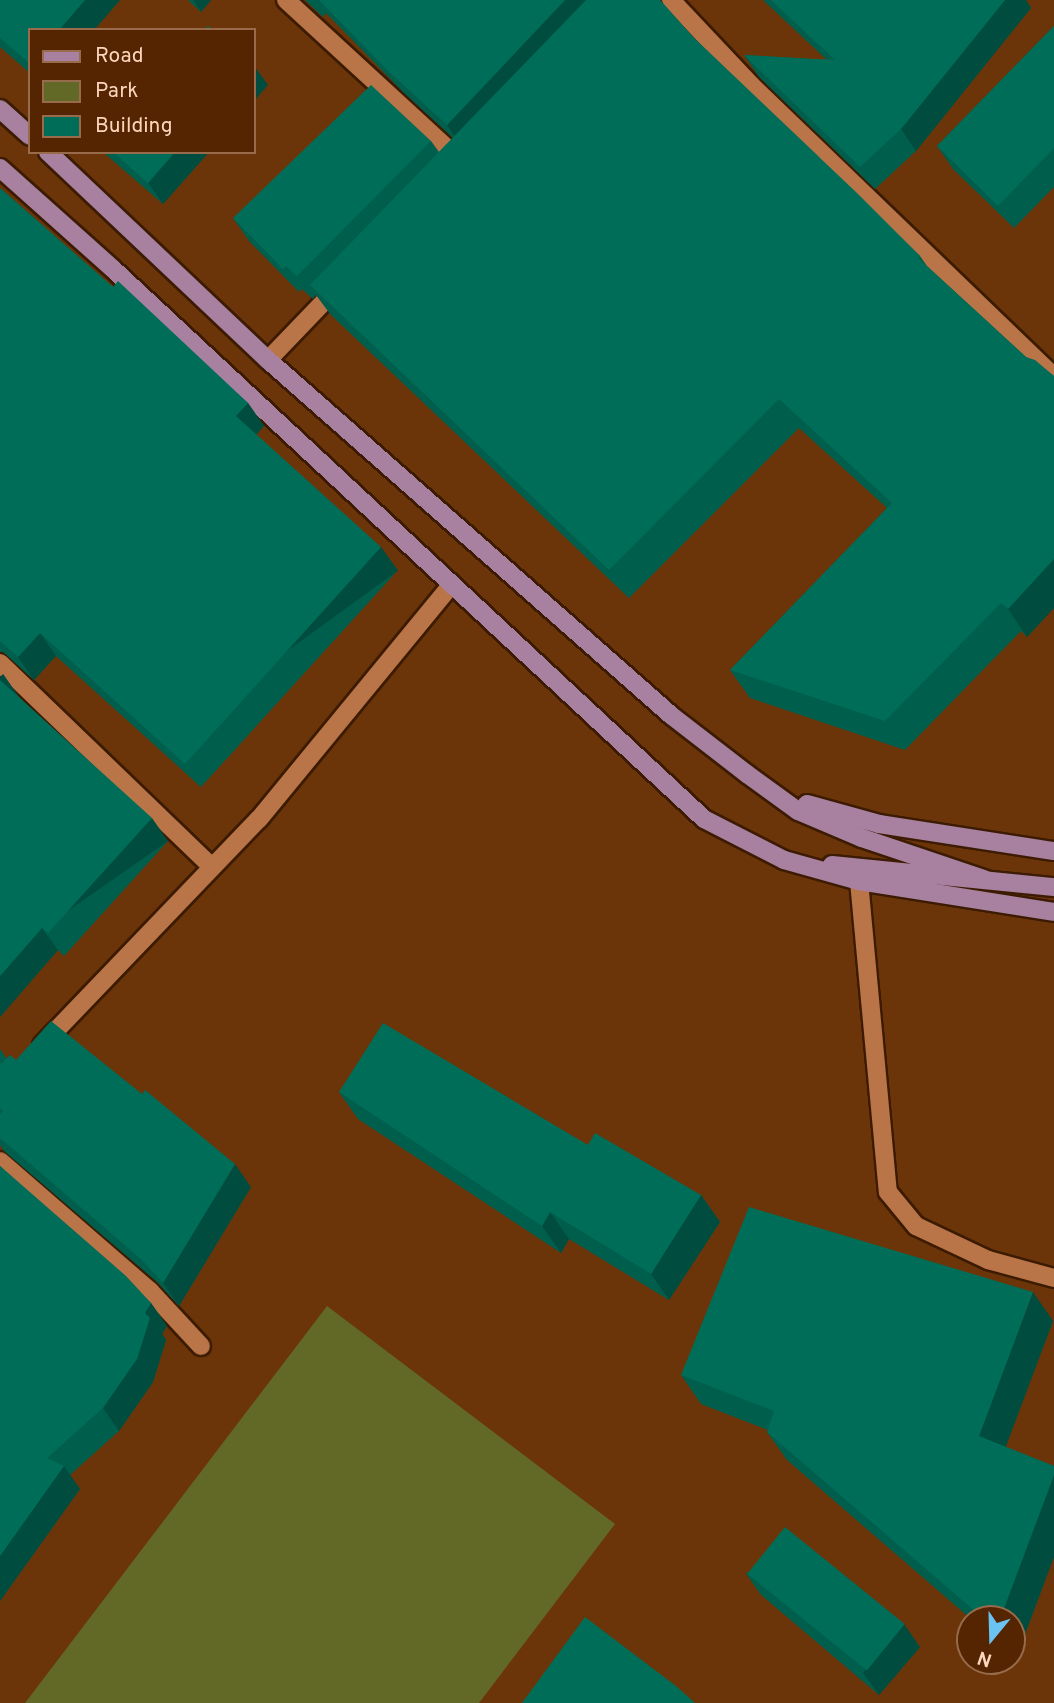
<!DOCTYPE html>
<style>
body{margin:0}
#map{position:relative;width:1054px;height:1703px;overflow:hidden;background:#5f2f09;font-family:Overpass,sans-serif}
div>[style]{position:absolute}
.built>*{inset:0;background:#6b3509}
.green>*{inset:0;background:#626825}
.roads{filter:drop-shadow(2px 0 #3c1b02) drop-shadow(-2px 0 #3c1b02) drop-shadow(0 2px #3c1b02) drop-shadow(0 -2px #3c1b02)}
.minor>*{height:18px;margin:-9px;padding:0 9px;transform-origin:9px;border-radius:9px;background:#b97547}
.primary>*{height:18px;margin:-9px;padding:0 9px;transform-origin:9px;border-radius:9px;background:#a7819f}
.wall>*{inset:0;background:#005e4c}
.shaded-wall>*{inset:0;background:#004c3e;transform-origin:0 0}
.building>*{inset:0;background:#006d58;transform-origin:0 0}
span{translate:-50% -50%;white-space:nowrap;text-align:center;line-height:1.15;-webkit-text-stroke:6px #542500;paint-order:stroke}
.legend{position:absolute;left:28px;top:28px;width:228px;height:126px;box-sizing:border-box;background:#542500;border:2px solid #976b4c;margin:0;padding:9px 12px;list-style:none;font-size:21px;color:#fbd5bd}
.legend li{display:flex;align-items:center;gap:14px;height:35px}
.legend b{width:35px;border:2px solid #976b4c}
.north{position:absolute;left:956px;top:1605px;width:70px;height:70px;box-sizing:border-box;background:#542500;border:2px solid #976b4c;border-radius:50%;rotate:199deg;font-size:19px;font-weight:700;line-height:28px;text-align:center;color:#fbd5bd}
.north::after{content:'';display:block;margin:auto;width:24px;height:32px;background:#6bc3f2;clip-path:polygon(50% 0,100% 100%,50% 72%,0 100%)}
</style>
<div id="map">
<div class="built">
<div style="clip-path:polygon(evenodd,0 0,1054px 0,1054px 1703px,0 1703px,0 0,30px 30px,254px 30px,254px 152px,30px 152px,30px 30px,0 0,970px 1619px,1012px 1619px,1012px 1661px,970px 1661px,970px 1619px)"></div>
</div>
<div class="green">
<div style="clip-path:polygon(327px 1306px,615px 1524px,479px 1703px,25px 1703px)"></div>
</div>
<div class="roads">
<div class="minor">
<div style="left:286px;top:0;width:236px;rotate:42.6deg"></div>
<div style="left:671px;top:0;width:117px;rotate:46.7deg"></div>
<div style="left:751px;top:85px;width:421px;rotate:43.9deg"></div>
<div style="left:268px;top:360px;width:101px;rotate:-46.2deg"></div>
<div style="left:0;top:663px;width:294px;rotate:43.9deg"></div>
<div style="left:859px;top:881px;width:312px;rotate:84.7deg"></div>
<div style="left:888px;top:1192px;width:44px;rotate:50.5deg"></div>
<div style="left:916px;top:1226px;width:80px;rotate:25.3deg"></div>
<div style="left:988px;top:1260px;width:68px;rotate:15.3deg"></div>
<div style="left:42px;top:1045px;width:313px;rotate:-46.2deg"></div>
<div style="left:259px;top:819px;width:303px;rotate:-50.6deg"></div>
<div style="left:0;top:1161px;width:198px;rotate:40.9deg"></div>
<div style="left:150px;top:1291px;width:75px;rotate:47.2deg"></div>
</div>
<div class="primary">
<div style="left:0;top:109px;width:40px;rotate:42deg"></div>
<div style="left:48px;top:152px;width:303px;rotate:43.4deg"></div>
<div style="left:268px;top:360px;width:538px;rotate:41.39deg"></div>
<div style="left:672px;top:716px;width:95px;rotate:37.7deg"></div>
<div style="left:747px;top:774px;width:63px;rotate:36deg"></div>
<div style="left:798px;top:811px;width:69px;rotate:22.9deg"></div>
<div style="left:862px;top:838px;width:129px;rotate:18.6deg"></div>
<div style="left:0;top:168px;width:152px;rotate:41.8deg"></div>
<div style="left:113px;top:269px;width:807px;rotate:42.94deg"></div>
<div style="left:704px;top:819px;width:90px;rotate:27.1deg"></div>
<div style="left:784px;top:860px;width:78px;rotate:15.6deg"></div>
<div style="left:859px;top:881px;width:197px;rotate:9deg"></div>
<div style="left:807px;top:804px;width:75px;rotate:15.5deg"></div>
<div style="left:879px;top:824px;width:177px;rotate:8.8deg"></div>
<div style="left:832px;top:865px;width:223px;rotate:5.7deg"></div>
</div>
</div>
<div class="wall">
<div style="clip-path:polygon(0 0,120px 0,94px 30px,30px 30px,30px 73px,0 47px)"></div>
<div style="clip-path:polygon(188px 0,211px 0,201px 12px)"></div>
<div style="clip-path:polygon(305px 0,660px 0,693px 37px,920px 256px,927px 266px,1026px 357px,1054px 376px,1054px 608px,1027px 637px,1021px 631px,905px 750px,750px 698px,730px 670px,887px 508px,799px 428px,629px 598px,330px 314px,316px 295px,313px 299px,302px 289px,299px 292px,249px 241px,233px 218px,431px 141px,439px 152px,453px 138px,403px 92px,326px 13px,323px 17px)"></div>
<div style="clip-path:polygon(763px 0,1026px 0,1031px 8px,916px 151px,875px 189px,759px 77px,744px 55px,827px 60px)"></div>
<div style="clip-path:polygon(1054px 26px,1054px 187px,1014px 228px,953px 169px,937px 146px)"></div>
<div style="clip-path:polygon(103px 152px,209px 152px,163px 204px)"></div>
<div style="clip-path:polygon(0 188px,113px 287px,248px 403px,264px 426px,256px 435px,398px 570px,201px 787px,56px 656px,34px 680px,3px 652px,0 652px)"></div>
<div style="clip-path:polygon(3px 674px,19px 697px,168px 841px,64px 956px,58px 950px,0 1017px)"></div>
<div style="clip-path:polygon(0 1049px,7px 1059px,16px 1060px,251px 1187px,179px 1306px,157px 1282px,4px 1151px,0 1145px)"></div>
<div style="clip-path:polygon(339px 1092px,588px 1145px,701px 1195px,720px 1222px,669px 1300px,569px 1239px,561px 1253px,358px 1119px)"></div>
<div style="clip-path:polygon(0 1166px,151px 1303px,167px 1326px,162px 1334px,166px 1340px,153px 1382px,119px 1431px,70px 1475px,80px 1489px,0 1601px)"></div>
<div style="clip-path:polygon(1053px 1321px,1005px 1447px,1054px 1466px,1054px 1557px,1016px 1658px,1012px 1655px,1012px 1619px,971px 1619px,787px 1460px,767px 1432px,768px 1430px,701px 1404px,681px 1375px)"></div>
<div style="clip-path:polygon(745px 1572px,920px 1647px,879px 1695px,761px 1595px)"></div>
</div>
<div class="shaded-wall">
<div style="clip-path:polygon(85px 0,120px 0,94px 30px,59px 30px)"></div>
<div style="clip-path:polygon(193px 0,211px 0,201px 12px)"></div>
<div style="clip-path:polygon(565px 0,601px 0,462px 147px,447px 125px)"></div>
<div style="clip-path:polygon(1005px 0,1026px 0,1031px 8px,916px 151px,901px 129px)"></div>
<div style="clip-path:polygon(254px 66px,268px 85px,254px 101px)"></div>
<div style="clip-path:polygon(175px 152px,209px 152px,163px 204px,148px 183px)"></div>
<div style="clip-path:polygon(248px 403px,264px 426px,252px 439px,236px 416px)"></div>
<div style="left:381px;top:547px;width:29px;height:292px;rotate:54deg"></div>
<div style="clip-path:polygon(1054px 559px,1054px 608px,1027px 637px,1008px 609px)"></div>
<div style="clip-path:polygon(40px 633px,56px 656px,34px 680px,18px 657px)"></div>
<div style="clip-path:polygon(3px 674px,19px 697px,0 681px,0 677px)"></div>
<div style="left:152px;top:818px;width:28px;height:155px;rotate:55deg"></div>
<div style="clip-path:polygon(42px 928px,58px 950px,0 1017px,0 976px)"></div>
<div style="clip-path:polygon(235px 1164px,251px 1187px,179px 1306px,163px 1283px)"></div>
<div style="clip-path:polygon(701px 1195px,720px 1222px,669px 1300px,651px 1274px)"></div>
<div style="clip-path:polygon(550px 1212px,569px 1239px,561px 1253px,542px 1226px)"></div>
<div style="clip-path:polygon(1033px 1292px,1053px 1321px,999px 1465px,979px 1436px)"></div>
<div style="clip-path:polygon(151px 1303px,167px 1326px,162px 1334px,166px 1340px,153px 1382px,119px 1431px,103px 1408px,145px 1313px)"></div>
<div style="clip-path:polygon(64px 1466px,80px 1489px,0 1601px,0 1556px)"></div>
<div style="clip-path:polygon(1054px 1475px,1054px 1557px,1016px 1658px,1012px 1653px,1012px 1619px,1000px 1619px)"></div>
<div style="clip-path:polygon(904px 1624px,920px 1647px,879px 1695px,863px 1673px)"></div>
</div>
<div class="building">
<div style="clip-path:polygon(0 0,85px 0,59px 30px,30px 30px,29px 63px,0 38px)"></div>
<div style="clip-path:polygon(319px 0,565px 0,447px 125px,387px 70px)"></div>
<div style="clip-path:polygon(586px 0,660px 0,693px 37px,858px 194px,920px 256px,918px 258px,1026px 357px,1035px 360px,1054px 376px,1054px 559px,1008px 609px,1001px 603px,885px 721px,730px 670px,892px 503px,779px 399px,609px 570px,310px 285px)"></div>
<div style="clip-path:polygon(771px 0,1005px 0,901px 129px,860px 167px,744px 55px,835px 60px)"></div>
<div style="clip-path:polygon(208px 26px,213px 30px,204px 30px)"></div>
<div style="clip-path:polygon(1054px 26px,1054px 148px,998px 206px,937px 146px)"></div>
<div style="clip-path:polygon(371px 85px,431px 141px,297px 276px,286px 266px,283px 269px,233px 218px)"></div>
<div style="clip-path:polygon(113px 152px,175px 152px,148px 183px)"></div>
<div style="clip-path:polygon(0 188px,113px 287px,118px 281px,248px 403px,236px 416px,381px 547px,185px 764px,40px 633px,18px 657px,0 641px)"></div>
<div style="clip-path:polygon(0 680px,152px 818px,48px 933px,42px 928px,0 976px)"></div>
<div style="clip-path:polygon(51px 1021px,142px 1094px,145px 1090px,235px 1164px,163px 1283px,141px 1259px,0 1138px,0 1114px,3px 1111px,0 1108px,0 1065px,10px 1055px,16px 1060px)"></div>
<div style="clip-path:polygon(383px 1023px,588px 1145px,595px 1133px,701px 1195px,651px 1274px,550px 1212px,542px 1226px,339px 1092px)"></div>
<div style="clip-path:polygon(0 1166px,126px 1276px,151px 1303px,145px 1313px,150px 1318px,137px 1359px,103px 1408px,47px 1458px,64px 1466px,0 1556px)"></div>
<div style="clip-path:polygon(749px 1207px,1033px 1292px,979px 1436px,1054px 1466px,1054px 1475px,1000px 1619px,984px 1619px,767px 1432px,774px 1411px,681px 1375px)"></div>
<div style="left:785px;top:1527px;width:154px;height:60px;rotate:39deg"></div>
<div style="clip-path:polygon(585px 1617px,676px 1686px,695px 1703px,522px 1703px)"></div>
</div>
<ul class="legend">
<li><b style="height:9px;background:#a7819f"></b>Road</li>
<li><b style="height:19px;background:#626825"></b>Park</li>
<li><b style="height:19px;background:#006d58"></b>Building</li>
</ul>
<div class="north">N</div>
</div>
